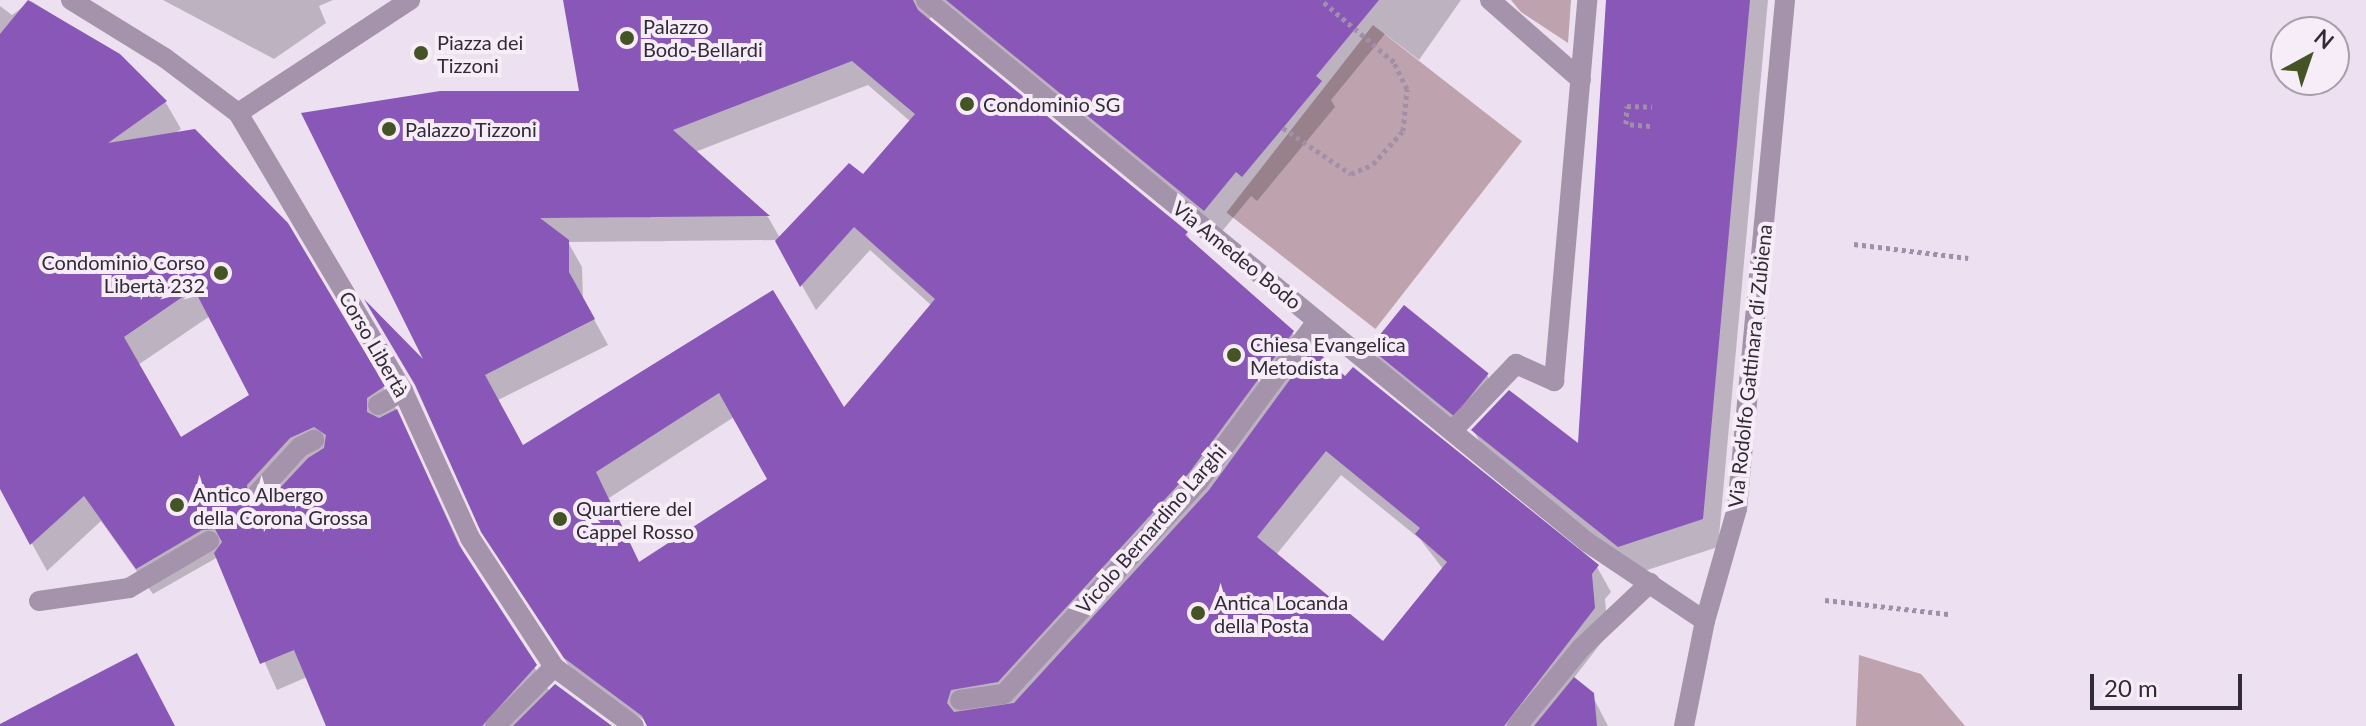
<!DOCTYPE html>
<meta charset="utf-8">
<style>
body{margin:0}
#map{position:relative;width:2366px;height:726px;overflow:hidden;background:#ede0f0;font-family:Lato,sans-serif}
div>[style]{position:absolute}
.green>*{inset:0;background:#bea2ad;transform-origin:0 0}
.shadow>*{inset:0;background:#0003}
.building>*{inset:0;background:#8957b8;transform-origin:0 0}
.path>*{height:5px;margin-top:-2.5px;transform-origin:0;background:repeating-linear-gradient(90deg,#a18fa9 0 4px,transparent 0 8px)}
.lane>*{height:20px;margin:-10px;padding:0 10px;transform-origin:10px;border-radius:10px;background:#a493aa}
.street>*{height:20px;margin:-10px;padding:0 10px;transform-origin:10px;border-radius:10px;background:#a493aa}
.dots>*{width:22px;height:22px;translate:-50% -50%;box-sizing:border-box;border:4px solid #f6edf8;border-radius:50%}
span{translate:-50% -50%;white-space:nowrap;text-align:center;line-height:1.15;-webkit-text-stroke:8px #f6edf8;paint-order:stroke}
.poi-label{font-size:20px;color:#322b37}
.left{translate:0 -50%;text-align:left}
.right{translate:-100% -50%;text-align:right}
.street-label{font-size:20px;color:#322b37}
.north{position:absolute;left:2270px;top:16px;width:80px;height:80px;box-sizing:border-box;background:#f6edf8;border:2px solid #a89fab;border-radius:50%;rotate:40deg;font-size:22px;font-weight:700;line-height:32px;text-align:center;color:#322b37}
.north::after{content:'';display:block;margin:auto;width:28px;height:36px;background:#445425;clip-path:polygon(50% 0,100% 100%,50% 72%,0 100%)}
.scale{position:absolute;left:2090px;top:674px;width:152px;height:36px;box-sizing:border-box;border:4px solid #322b37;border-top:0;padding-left:10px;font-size:24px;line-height:28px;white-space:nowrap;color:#322b37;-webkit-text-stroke:6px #f6edf8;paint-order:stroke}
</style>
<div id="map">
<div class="green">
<div style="clip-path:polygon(1511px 0,1571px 0,1568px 43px,1521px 12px)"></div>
<div style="left:1373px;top:25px;width:189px;height:238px;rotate:38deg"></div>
<div style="clip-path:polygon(1859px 655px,1921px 674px,1965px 726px,1856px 726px)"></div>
</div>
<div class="shadow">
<div style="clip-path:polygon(163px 0,333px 0,319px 6px,326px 23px,274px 59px)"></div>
<div style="clip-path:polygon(evenodd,565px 0,1461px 0,1419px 60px,1385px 34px,1331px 100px,1335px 107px,1257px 201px,1251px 196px,1219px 235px,935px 12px,928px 21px,1186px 233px,1194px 246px,1292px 332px,1308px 359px,1345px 379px,1597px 567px,1611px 592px,1605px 599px,1608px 634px,1573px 679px,1592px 695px,1608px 726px,655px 726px,580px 683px,498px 557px,425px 364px,581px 93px,565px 0,868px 85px,911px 122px,864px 177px,780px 238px,768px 217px,695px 152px,868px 85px,565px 0,776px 240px,816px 310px,870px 250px,932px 306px,844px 411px,772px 293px,523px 448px,498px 400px,608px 345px,583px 299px,582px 267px,568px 242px,776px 240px,565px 0,734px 417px,769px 480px,640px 564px,609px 498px,734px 417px,565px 0,1341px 475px,1420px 539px,1443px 569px,1383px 643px,1276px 555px,1341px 475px)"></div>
<div style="clip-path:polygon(1608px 0,1768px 0,1718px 547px,1635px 574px,1489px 458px,1473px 430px,1579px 447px)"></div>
<div style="clip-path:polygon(evenodd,31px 1px,119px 56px,166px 103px,181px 129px,174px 134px,287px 224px,399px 414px,469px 564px,550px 692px,599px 726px,328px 726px,307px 677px,277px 690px,218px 557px,153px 594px,101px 521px,47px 571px,0 485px,0 6px,12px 15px,31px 1px,210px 316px,252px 396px,180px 439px,138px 365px,210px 316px)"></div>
<div style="clip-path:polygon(1372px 347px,1487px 375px,1498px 394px,1462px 431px,1382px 365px)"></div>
</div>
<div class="building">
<div style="clip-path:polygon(evenodd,28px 0,120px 54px,167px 101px,108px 143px,195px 129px,288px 223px,385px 386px,367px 398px,367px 412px,379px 418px,397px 409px,459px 545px,537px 665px,482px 726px,326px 726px,294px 650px,260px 664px,214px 553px,222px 542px,215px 529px,202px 530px,136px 569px,84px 496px,30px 545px,0 489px,0 34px,28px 0,194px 289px,249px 395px,181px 437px,124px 337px,194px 289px,28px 0,314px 427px,326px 435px,324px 448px,308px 458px,266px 503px,249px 504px,247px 485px,290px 438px,314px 427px)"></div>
<div style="clip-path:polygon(evenodd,563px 0,913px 0,918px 10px,1188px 232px,1185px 235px,1294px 331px,1189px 473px,998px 682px,951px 690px,947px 703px,954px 712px,1014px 703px,1209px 490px,1313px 348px,1345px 376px,1353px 367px,1599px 565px,1592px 574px,1595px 608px,1504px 726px,647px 726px,642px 716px,564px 658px,481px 532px,415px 385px,364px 299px,423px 359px,301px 113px,440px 91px,579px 91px,563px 0,852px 61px,915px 114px,863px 174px,849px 163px,775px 241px,800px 287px,854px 227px,935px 299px,844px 407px,773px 290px,523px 445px,485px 375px,595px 319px,569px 272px,569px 240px,540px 218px,770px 216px,673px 130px,852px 61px,563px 0,719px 393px,767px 479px,639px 562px,596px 472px,719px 393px,563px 0,1326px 451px,1420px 528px,1415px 534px,1447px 562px,1383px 641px,1257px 537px,1326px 451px)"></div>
<div style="clip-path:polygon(946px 0,1379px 0,1316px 76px,1322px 81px,1242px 177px,1236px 172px,1204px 211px)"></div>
<div style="clip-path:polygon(1606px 0,1750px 0,1703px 519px,1618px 547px,1471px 430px,1509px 390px,1578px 443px)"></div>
<div style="left:1404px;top:305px;width:109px;height:55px;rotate:39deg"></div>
<div style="clip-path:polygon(137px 653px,175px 726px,0 726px,0 724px)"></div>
<div style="clip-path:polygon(1574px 677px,1594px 693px,1597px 726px,1534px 726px)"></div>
<div style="clip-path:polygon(555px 684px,612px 726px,513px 726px)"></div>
</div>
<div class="path">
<div style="left:1650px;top:126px;width:24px;rotate:-175deg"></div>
<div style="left:1626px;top:124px;width:18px;rotate:-87deg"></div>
<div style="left:1627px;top:106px;width:25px;rotate:2deg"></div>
<div style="left:1283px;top:128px;width:82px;rotate:34.1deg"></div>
<div style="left:1351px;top:174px;width:24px;rotate:-24deg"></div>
<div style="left:1373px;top:164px;width:45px;rotate:-47.7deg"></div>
<div style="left:1403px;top:131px;width:42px;rotate:-84.6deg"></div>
<div style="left:1407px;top:89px;width:30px;rotate:-116deg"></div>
<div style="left:1394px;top:62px;width:96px;rotate:-139.7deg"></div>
<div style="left:1854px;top:244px;width:115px;rotate:7deg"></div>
<div style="left:1825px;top:600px;width:124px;rotate:6.5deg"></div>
</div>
<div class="lane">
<div style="left:1490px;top:0;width:121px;rotate:41.3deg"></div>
<div style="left:378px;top:405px;width:29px;rotate:-29deg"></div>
<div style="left:1452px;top:431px;width:93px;rotate:-46.3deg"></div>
<div style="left:1516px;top:364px;width:42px;rotate:24.1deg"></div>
<div style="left:1554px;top:381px;width:382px;rotate:-85deg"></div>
<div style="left:257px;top:494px;width:64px;rotate:-47.5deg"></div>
<div style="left:300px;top:447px;width:16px;rotate:-27deg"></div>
<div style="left:39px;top:601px;width:91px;rotate:-8.2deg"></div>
<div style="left:129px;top:588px;width:93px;rotate:-30.4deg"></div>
</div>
<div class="street">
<div style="left:71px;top:0;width:110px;rotate:31.7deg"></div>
<div style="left:165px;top:58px;width:91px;rotate:37deg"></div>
<div style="left:238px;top:113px;width:323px;rotate:59.3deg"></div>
<div style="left:403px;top:391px;width:162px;rotate:65.5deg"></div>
<div style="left:470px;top:538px;width:154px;rotate:56.9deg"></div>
<div style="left:554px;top:667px;width:99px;rotate:36.4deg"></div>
<div style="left:926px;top:0;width:855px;rotate:39.35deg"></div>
<div style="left:1587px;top:542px;width:142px;rotate:33.8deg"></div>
<div style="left:238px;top:113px;width:206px;rotate:-33.3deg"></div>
<div style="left:960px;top:700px;width:44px;rotate:-7.8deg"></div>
<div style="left:1004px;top:694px;width:289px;rotate:-47.5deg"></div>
<div style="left:1199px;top:481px;width:199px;rotate:-53.6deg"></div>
<div style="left:495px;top:726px;width:83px;rotate:-45deg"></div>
<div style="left:1517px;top:726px;width:101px;rotate:-50.6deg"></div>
<div style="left:1581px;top:648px;width:95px;rotate:-43.3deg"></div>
<div style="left:1684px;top:726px;width:107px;rotate:-78.7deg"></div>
<div style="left:1705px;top:621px;width:116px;rotate:-74.1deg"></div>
<div style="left:1737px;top:509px;width:511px;rotate:-84.61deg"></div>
</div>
<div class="dots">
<div style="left:627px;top:38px;background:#445425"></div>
<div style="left:421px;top:53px;background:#445425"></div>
<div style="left:967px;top:104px;background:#445425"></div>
<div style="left:389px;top:129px;background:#445425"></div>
<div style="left:221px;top:273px;background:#445425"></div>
<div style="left:1234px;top:355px;background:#445425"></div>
<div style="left:177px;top:505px;background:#445425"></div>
<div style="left:560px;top:519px;background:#445425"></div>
<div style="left:1198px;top:613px;background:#445425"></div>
</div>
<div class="poi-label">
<span class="left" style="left:643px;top:38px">Palazzo<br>Bodo-Bellardi</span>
<span class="left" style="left:437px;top:54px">Piazza dei<br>Tizzoni</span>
<span class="left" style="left:983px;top:104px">Condominio SG</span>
<span class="left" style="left:405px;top:129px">Palazzo Tizzoni</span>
<span class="right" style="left:205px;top:274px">Condominio Corso<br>Libertà 232</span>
<span class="left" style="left:1250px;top:356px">Chiesa Evangelica<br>Metodista</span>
<span class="left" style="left:193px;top:506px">Antico Albergo<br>della Corona Grossa</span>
<span class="left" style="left:576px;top:520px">Quartiere del<br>Cappel Rosso</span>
<span class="left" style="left:1214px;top:614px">Antica Locanda<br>della Posta</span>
</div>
<div class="street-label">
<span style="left:1237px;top:255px;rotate:39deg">Via Amedeo Bodo</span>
<span style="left:374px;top:344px;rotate:60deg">Corso Libertà</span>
<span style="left:1750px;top:366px;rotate:-84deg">Via Rodolfo Gattinara di Zubiena</span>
<span style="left:1151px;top:529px;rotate:-49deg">Vicolo Bernardino Larghi</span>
</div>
<div class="north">N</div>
<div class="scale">20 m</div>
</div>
